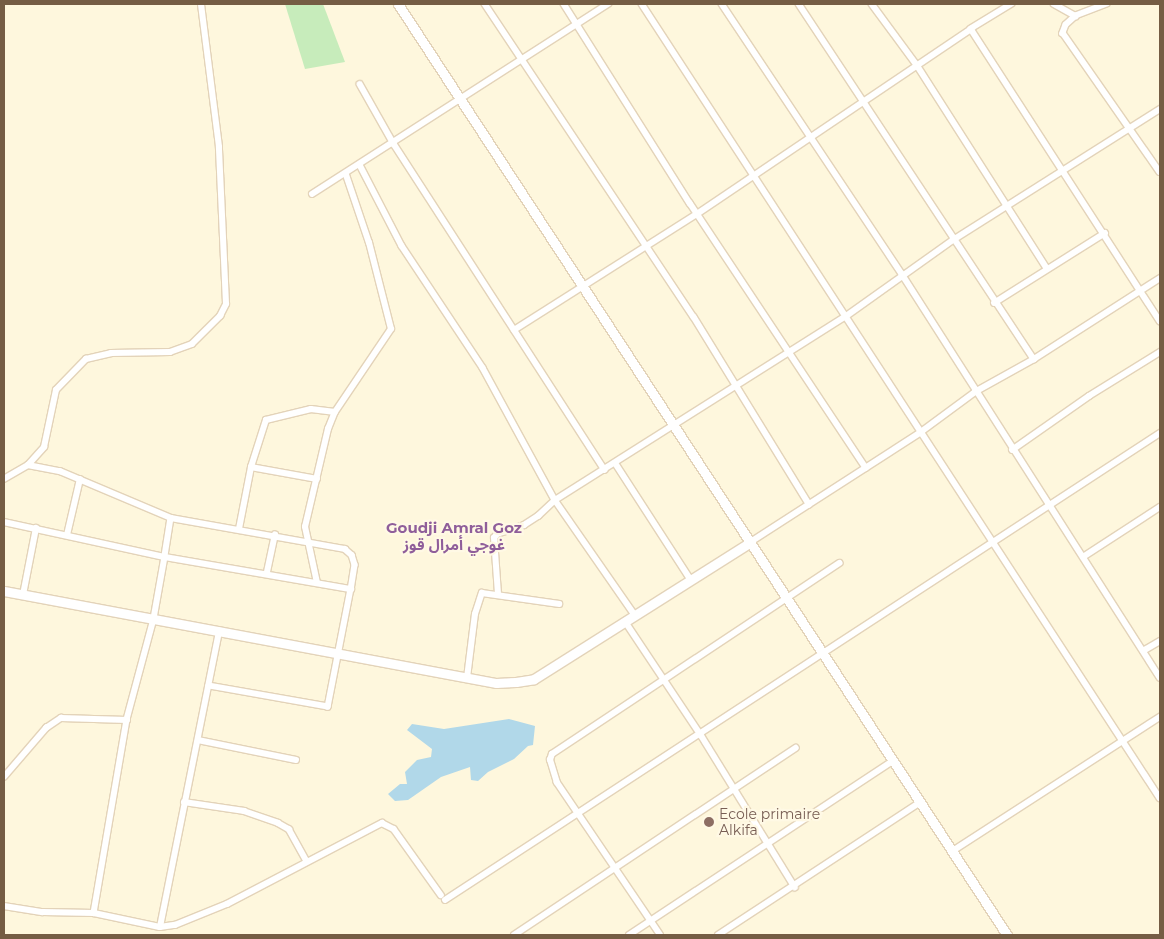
<!DOCTYPE html>
<meta charset="utf-8">
<style>
body{margin:0}
#map{position:relative;width:1164px;height:939px;overflow:hidden;background:#fef7dd;font-family:Montserrat,"Noto Sans Arabic",sans-serif}
div>[style]{position:absolute}
.green>*{inset:0;background:#c7ecbb}
.water>*{inset:0;background:#b1d8e9}
.roads{filter:drop-shadow(1px 0 #e3d3b9) drop-shadow(-1px 0 #e3d3b9) drop-shadow(0 1px #e3d3b9) drop-shadow(0 -1px #e3d3b9)}
.street>*{height:5.5px;margin:-2.75px;padding:0 2.75px;transform-origin:2.75px;border-radius:2.75px;background:#fff}
.secondary>*{height:9px;margin:-4.5px;padding:0 4.5px;transform-origin:4.5px;border-radius:4.5px;background:#fff}
.dots>*{width:14px;height:14px;translate:-50% -50%;box-sizing:border-box;border:2px solid #fff9e5;border-radius:50%}
span{translate:-50% -50%;white-space:nowrap;text-align:center;line-height:1.15;-webkit-text-stroke:4.5px #fff9e5;paint-order:stroke}
.education-label{font-size:14px;color:#785e54}
.left{translate:0 -50%;text-align:left}
.neighbourhood-label{font-size:15px;color:#8f5e9a;font-weight:700}
.frame{position:absolute;inset:0;border:5px solid #755d44;pointer-events:none}
</style>
<div id="map">
<div class="green">
<div style="clip-path:polygon(285px 4px,323px 4px,345px 62px,305px 69px)"></div>
</div>
<div class="water">
<div style="clip-path:polygon(509px 719px,535px 726px,533px 745px,528px 746px,514px 759px,488px 772px,478px 781px,471px 780px,470px 767px,441px 777px,408px 800px,395px 801px,388px 794px,400px 784px,407px 784px,405px 772px,417px 760px,431px 757px,432px 749px,407px 730px,412px 724px,444px 729px)"></div>
</div>
<div class="roads">
<div class="street">
<div style="left:485px;top:4px;width:376px;rotate:56.3deg"></div>
<div style="left:694px;top:317px;width:220px;rotate:58.4deg"></div>
<div style="left:564px;top:4px;width:236px;rotate:57.7deg"></div>
<div style="left:690px;top:203px;width:318px;rotate:56.4deg"></div>
<div style="left:642px;top:4px;width:948px;rotate:56.88deg"></div>
<div style="left:722px;top:4px;width:324px;rotate:56.3deg"></div>
<div style="left:902px;top:274px;width:479px;rotate:57.4deg"></div>
<div style="left:799px;top:4px;width:426px;rotate:56.5deg"></div>
<div style="left:872px;top:4px;width:76px;rotate:53.6deg"></div>
<div style="left:917px;top:65px;width:241px;rotate:57.4deg"></div>
<div style="left:1012px;top:4px;width:48px;rotate:148.6deg"></div>
<div style="left:971px;top:29px;width:348px;rotate:57.1deg"></div>
<div style="left:1054px;top:4px;width:25px;rotate:29deg"></div>
<div style="left:1107px;top:4px;width:33px;rotate:159deg"></div>
<div style="left:1076px;top:16px;width:13px;rotate:138deg"></div>
<div style="left:1066px;top:25px;width:9px;rotate:111deg"></div>
<div style="left:1063px;top:33px;width:169px;rotate:55.1deg"></div>
<div style="left:360px;top:84px;width:69px;rotate:60.5deg"></div>
<div style="left:394px;top:144px;width:388px;rotate:57.1deg"></div>
<div style="left:360px;top:165px;width:91px;rotate:62.6deg"></div>
<div style="left:402px;top:246px;width:146px;rotate:56.4deg"></div>
<div style="left:483px;top:368px;width:150px;rotate:61.4deg"></div>
<div style="left:555px;top:500px;width:140px;rotate:55.2deg"></div>
<div style="left:312px;top:194px;width:352px;rotate:-32.7deg"></div>
<div style="left:994px;top:303px;width:131px;rotate:-32.2deg"></div>
<div style="left:514px;top:330px;width:217px;rotate:-32.4deg"></div>
<div style="left:697px;top:214px;width:331px;rotate:-34deg"></div>
<div style="left:1012px;top:450px;width:94px;rotate:-35deg"></div>
<div style="left:1089px;top:396px;width:84px;rotate:-31.8deg"></div>
<div style="left:616px;top:464px;width:138px;rotate:57.1deg"></div>
<div style="left:28px;top:465px;width:33px;rotate:11deg"></div>
<div style="left:60px;top:471px;width:121px;rotate:22.9deg"></div>
<div style="left:171px;top:518px;width:177px;rotate:10.1deg"></div>
<div style="left:345px;top:549px;width:9px;rotate:41deg"></div>
<div style="left:352px;top:555px;width:10px;rotate:73deg"></div>
<div style="left:355px;top:565px;width:24px;rotate:99deg"></div>
<div style="left:251px;top:467px;width:49px;rotate:-72.3deg"></div>
<div style="left:266px;top:420px;width:46px;rotate:-13.7deg"></div>
<div style="left:311px;top:409px;width:24px;rotate:7deg"></div>
<div style="left:4px;top:479px;width:28px;rotate:-30deg"></div>
<div style="left:28px;top:465px;width:24px;rotate:-48deg"></div>
<div style="left:44px;top:447px;width:58px;rotate:-78.1deg"></div>
<div style="left:56px;top:390px;width:43px;rotate:-45.9deg"></div>
<div style="left:86px;top:359px;width:26px;rotate:-13deg"></div>
<div style="left:111px;top:353px;width:59px;rotate:-1deg"></div>
<div style="left:170px;top:352px;width:23px;rotate:-20deg"></div>
<div style="left:192px;top:344px;width:40px;rotate:-45deg"></div>
<div style="left:220px;top:316px;width:13px;rotate:-63deg"></div>
<div style="left:226px;top:304px;width:157px;rotate:-92.6deg"></div>
<div style="left:219px;top:147px;width:144px;rotate:-97.2deg"></div>
<div style="left:171px;top:518px;width:39px;rotate:99deg"></div>
<div style="left:165px;top:557px;width:189px;rotate:9.8deg"></div>
<div style="left:351px;top:589px;width:120px;rotate:101deg"></div>
<div style="left:328px;top:707px;width:121px;rotate:-170deg"></div>
<div style="left:4px;top:522px;width:165px;rotate:12.3deg"></div>
<div style="left:165px;top:557px;width:63px;rotate:100.1deg"></div>
<div style="left:154px;top:619px;width:105px;rotate:105deg"></div>
<div style="left:127px;top:720px;width:196px;rotate:99.7deg"></div>
<div style="left:239px;top:529px;width:63px;rotate:-79deg"></div>
<div style="left:251px;top:467px;width:67px;rotate:10.3deg"></div>
<div style="left:67px;top:535px;width:57px;rotate:-76.9deg"></div>
<div style="left:749px;top:543px;width:205px;rotate:-32.8deg"></div>
<div style="left:921px;top:432px;width:67px;rotate:-36.5deg"></div>
<div style="left:975px;top:392px;width:68px;rotate:-29.2deg"></div>
<div style="left:1034px;top:359px;width:150px;rotate:-32.7deg"></div>
<div style="left:1083px;top:557px;width:92px;rotate:-33deg"></div>
<div style="left:267px;top:572px;width:38px;rotate:-78deg"></div>
<div style="left:317px;top:583px;width:57px;rotate:-102.1deg"></div>
<div style="left:305px;top:527px;width:101px;rotate:-76.8deg"></div>
<div style="left:328px;top:429px;width:18px;rotate:-68deg"></div>
<div style="left:335px;top:412px;width:100px;rotate:-56deg"></div>
<div style="left:391px;top:329px;width:89px;rotate:-104.3deg"></div>
<div style="left:369px;top:243px;width:72px;rotate:-108.7deg"></div>
<div style="left:498px;top:594px;width:56px;rotate:-94.1deg"></div>
<div style="left:494px;top:538px;width:5px;rotate:-53deg"></div>
<div style="left:497px;top:534px;width:28px;rotate:-18deg"></div>
<div style="left:524px;top:525px;width:17px;rotate:-33deg"></div>
<div style="left:538px;top:516px;width:23px;rotate:-43deg"></div>
<div style="left:555px;top:500px;width:343px;rotate:-32.3deg"></div>
<div style="left:845px;top:317px;width:133px;rotate:-35.5deg"></div>
<div style="left:953px;top:240px;width:245px;rotate:-32.3deg"></div>
<div style="left:23px;top:595px;width:68px;rotate:-79deg"></div>
<div style="left:625px;top:621px;width:137px;rotate:56.3deg"></div>
<div style="left:701px;top:735px;width:179px;rotate:58.3deg"></div>
<div style="left:1143px;top:651px;width:20px;rotate:-30deg"></div>
<div style="left:467px;top:678px;width:64px;rotate:-82.9deg"></div>
<div style="left:475px;top:614px;width:22px;rotate:-72deg"></div>
<div style="left:482px;top:593px;width:78px;rotate:8.1deg"></div>
<div style="left:198px;top:740px;width:100px;rotate:11.5deg"></div>
<div style="left:4px;top:777px;width:65px;rotate:-49.4deg"></div>
<div style="left:46px;top:728px;width:18px;rotate:-34deg"></div>
<div style="left:61px;top:718px;width:66px;rotate:1.7deg"></div>
<div style="left:184px;top:802px;width:61px;rotate:8.5deg"></div>
<div style="left:244px;top:811px;width:36px;rotate:19deg"></div>
<div style="left:278px;top:823px;width:13px;rotate:29deg"></div>
<div style="left:289px;top:829px;width:35px;rotate:61deg"></div>
<div style="left:951px;top:852px;width:249px;rotate:-32.9deg"></div>
<div style="left:445px;top:900px;width:854px;rotate:-33.15deg"></div>
<div style="left:4px;top:906px;width:39px;rotate:9deg"></div>
<div style="left:43px;top:912px;width:51px;rotate:1.1deg"></div>
<div style="left:94px;top:913px;width:67px;rotate:12deg"></div>
<div style="left:160px;top:927px;width:15px;rotate:-8deg"></div>
<div style="left:175px;top:925px;width:56px;rotate:-22deg"></div>
<div style="left:227px;top:904px;width:175px;rotate:-27.6deg"></div>
<div style="left:382px;top:823px;width:13px;rotate:27deg"></div>
<div style="left:394px;top:829px;width:81px;rotate:54.5deg"></div>
<div style="left:160px;top:927px;width:302px;rotate:-78.7deg"></div>
<div style="left:514px;top:935px;width:338px;rotate:-33.6deg"></div>
<div style="left:629px;top:935px;width:314px;rotate:-33.4deg"></div>
<div style="left:660px;top:935px;width:184px;rotate:-124.1deg"></div>
<div style="left:557px;top:783px;width:24px;rotate:-107deg"></div>
<div style="left:550px;top:760px;width:6px;rotate:-72deg"></div>
<div style="left:552px;top:754px;width:345px;rotate:-33.6deg"></div>
<div style="left:718px;top:935px;width:240px;rotate:-33.3deg"></div>
</div>
<div class="secondary">
<div style="left:398px;top:4px;width:1112px;rotate:56.81deg"></div>
<div style="left:4px;top:591px;width:501px;rotate:10.59deg"></div>
<div style="left:496px;top:683px;width:20px;rotate:-3deg"></div>
<div style="left:516px;top:682px;width:18px;rotate:-9deg"></div>
<div style="left:534px;top:679px;width:254px;rotate:-32.3deg"></div>
</div>
</div>
<div class="dots">
<div style="left:709px;top:822px;background:#8d6e63"></div>
</div>
<div class="education-label">
<span class="left" style="left:719px;top:822px">Ecole primaire<br>Alkifa</span>
</div>
<div class="neighbourhood-label">
<span style="left:454px;top:536px">Goudji Amral Goz<br>غوجي أمرال قوز</span>
</div>
<div class="frame"></div>
</div>
